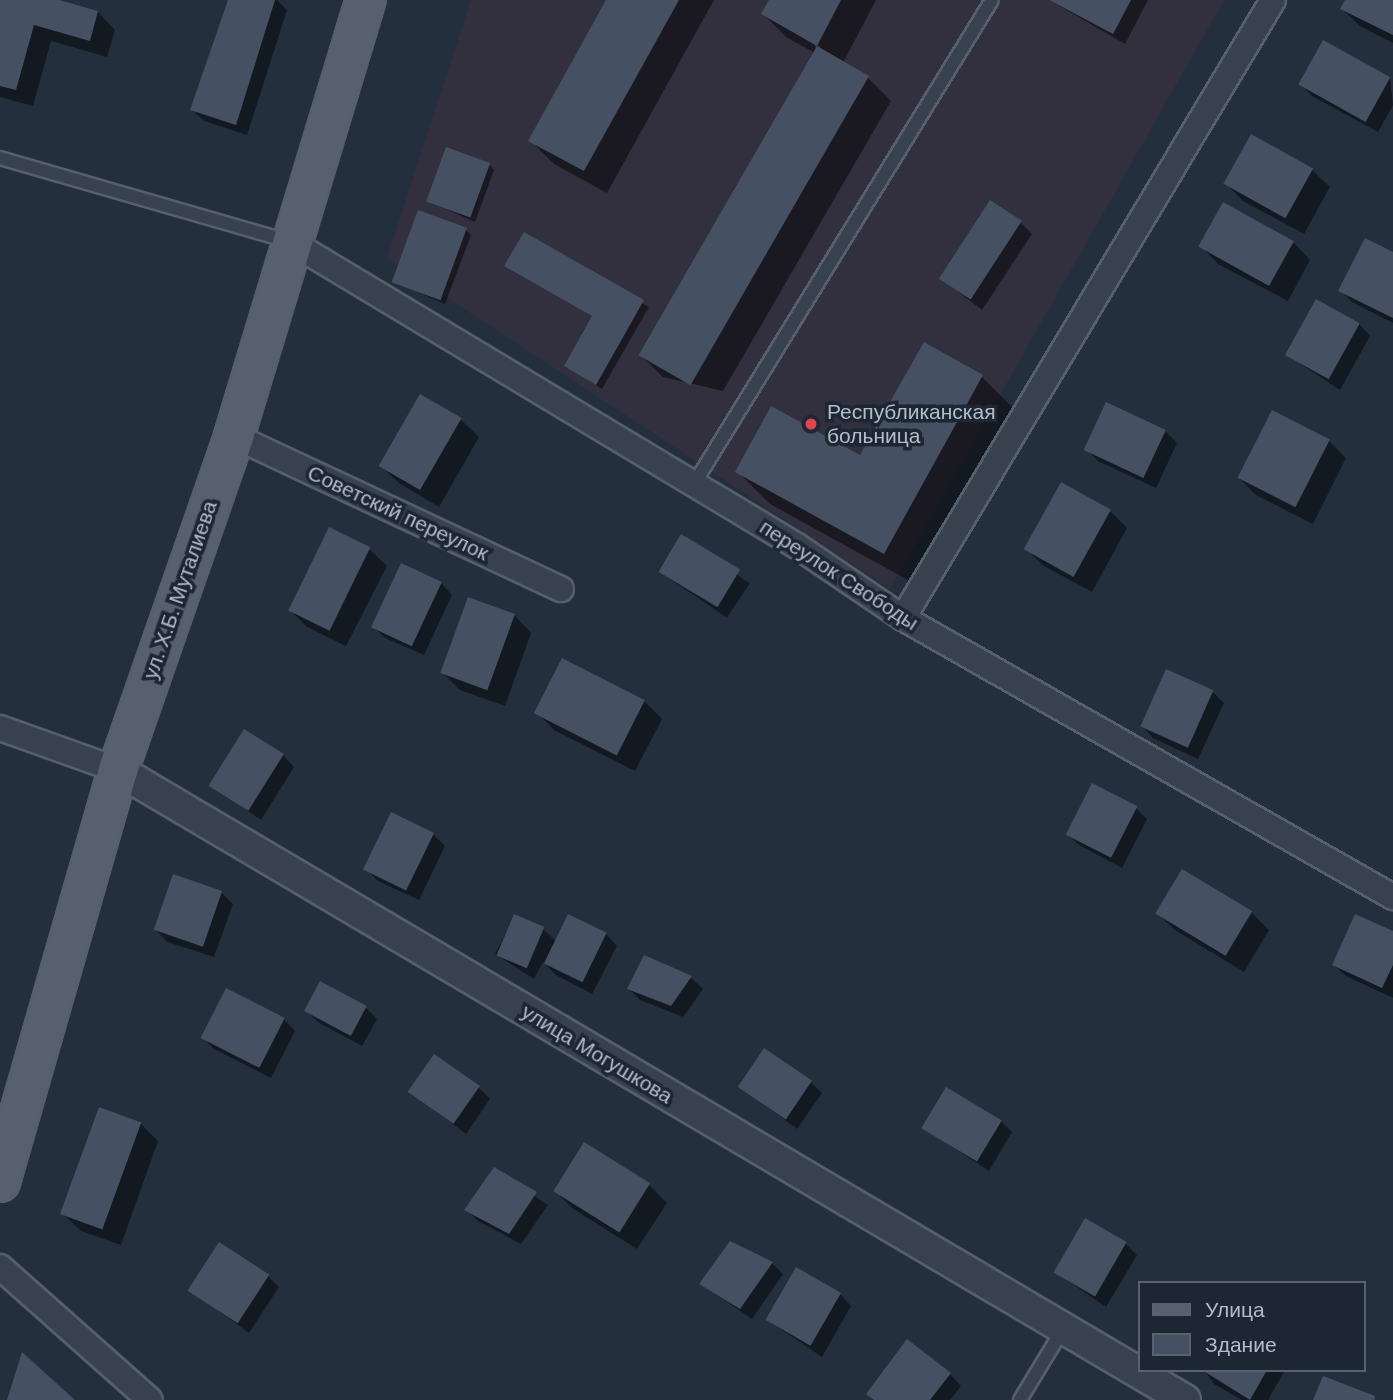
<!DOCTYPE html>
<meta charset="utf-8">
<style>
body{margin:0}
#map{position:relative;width:1393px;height:1400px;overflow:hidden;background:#242f3e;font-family:Helvetica,sans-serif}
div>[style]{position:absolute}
.medical>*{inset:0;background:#32303f}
.shadow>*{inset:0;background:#0007;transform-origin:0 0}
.building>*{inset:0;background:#455162;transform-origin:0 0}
.roads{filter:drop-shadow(2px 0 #565f6c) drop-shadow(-2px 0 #565f6c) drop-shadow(0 2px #565f6c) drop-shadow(0 -2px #565f6c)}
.service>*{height:12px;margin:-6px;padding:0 6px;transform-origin:6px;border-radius:6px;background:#38414e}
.minor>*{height:24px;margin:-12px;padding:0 12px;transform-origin:12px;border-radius:12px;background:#38414e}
.tertiary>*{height:30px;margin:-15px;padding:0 15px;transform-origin:15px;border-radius:15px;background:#38414e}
.primary>*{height:38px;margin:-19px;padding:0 19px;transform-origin:19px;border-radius:19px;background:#56606e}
.dots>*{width:19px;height:19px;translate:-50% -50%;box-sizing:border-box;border:4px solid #1d2633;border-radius:50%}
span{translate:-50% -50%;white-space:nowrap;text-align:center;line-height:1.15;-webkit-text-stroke:7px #1d2633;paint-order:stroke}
.poi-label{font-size:21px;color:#b4bcc9}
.left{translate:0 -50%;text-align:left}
.street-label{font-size:21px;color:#b4bcc9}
.legend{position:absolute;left:1138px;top:1281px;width:228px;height:91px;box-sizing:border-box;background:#1d2633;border:2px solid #59626f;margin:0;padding:9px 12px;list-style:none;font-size:21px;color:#b4bcc9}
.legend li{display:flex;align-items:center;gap:14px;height:35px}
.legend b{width:35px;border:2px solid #59626f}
</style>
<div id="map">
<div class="medical">
<div style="clip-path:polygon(471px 0,1224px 0,890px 589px,387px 258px)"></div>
</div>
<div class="shadow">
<div style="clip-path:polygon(0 0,53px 0,98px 12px,115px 30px,107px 57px,51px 41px,33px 106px,0 97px)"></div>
<div style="clip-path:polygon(230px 0,277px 0,287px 10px,247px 135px,204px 121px,192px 110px)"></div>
<div style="clip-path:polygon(608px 0,714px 0,607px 193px,554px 164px,531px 141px)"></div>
<div style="clip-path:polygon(evenodd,771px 0,876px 0,843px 63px,868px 78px,891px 101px,723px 391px,663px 377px,640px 355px,815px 53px,786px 37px,763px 14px,771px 0,815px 42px,824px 51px,824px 52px,815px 47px,815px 42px)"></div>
<div style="clip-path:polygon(1049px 0,1148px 0,1125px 44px)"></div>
<div style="clip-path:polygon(1347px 0,1393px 0,1393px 43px,1360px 26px,1342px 9px)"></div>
<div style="clip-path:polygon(1390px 78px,1393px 105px,1378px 132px,1312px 96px,1300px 84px)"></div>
<div style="clip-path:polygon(1251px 136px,1312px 170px,1330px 187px,1304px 234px,1243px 201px,1226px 184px)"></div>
<div style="clip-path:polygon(489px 164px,494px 170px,475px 222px,428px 201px)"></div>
<div style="clip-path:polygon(1021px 223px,1032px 234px,982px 310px,940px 278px)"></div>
<div style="clip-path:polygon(466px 230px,471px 235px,445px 304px,393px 281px)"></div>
<div style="clip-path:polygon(525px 235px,649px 307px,602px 389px,566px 366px,594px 317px,507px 266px)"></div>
<div style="clip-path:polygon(1293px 242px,1310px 260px,1288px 301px,1218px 264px,1201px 246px)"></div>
<div style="clip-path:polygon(1393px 254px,1393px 323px,1352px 302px,1340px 290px)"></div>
<div style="clip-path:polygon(1359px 324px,1370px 336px,1340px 390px,1287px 355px)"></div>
<div style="clip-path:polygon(924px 345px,982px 377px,1015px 410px,917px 585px,770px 504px,737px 471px,861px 458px)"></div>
<div style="clip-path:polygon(421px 397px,461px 420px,479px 437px,439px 507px,399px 483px,381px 466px)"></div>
<div style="clip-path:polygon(1165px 431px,1177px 443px,1156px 488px,1098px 461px,1086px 449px)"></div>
<div style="clip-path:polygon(1328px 440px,1346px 458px,1313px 524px,1256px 495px,1239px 478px)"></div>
<div style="clip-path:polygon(1110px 511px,1127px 528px,1092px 592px,1044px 566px,1026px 549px)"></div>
<div style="clip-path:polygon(329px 529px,369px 549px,387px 566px,346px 646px,307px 627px,289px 609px)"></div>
<div style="left:681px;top:537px;width:83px;height:41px;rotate:34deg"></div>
<div style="clip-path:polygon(441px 583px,452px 595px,424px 655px,385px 638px,373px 626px)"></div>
<div style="clip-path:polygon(514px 615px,531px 633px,505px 706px,460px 690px,443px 673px)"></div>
<div style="clip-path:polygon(1213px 692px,1224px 703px,1198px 759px,1153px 738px,1142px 726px)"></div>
<div style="clip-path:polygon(644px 701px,662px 719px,635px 771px,554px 730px,536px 712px)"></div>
<div style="clip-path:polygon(283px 755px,294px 767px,261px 820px,212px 786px)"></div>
<div style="clip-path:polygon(1136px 808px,1147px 819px,1122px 868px,1079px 845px,1067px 834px)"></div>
<div style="clip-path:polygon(433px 834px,445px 846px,419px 900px,378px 881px,366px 869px)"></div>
<div style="clip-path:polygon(221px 892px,233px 904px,214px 957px,167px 942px,156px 930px)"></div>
<div style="clip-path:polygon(1251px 912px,1269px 930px,1244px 972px,1175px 930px,1157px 913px)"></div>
<div style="clip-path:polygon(515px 916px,543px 929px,556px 941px,606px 934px,617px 946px,592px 994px,556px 975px,543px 962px,534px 979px,495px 954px)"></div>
<div style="clip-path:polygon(1393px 933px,1393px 998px,1346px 976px,1334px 965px)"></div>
<div style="clip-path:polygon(645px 957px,691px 978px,703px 989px,683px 1017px,640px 1000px,629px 989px)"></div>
<div style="clip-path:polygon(365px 1007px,377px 1019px,362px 1046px,318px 1022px,306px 1010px)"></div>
<div style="clip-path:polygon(284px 1019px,295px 1031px,271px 1078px,214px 1049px,203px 1038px)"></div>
<div style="clip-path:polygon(810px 1081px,822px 1093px,797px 1129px,740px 1086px)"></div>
<div style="clip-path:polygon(478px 1087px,490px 1099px,466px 1134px,410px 1091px)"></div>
<div style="clip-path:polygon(100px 1109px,141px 1124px,158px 1141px,121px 1245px,81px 1231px,63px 1214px)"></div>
<div style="clip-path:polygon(1001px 1121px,1012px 1132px,989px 1171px,924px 1128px)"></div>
<div style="clip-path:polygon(584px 1144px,649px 1185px,667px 1203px,637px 1249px,572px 1208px,555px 1191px)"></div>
<div style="clip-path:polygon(495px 1170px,548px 1205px,521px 1244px,478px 1221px,467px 1210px)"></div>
<div style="clip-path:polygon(1126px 1244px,1137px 1255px,1106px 1307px,1055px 1272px)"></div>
<div style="clip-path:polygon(772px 1263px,783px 1274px,752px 1319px,701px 1284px)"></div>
<div style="clip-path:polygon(268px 1276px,279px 1287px,249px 1333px,190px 1290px)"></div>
<div style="clip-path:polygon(840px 1294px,851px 1306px,822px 1357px,767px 1320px)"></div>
<div style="clip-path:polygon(1204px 1370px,1285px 1370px,1268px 1400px,1242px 1400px,1214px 1384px)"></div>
<div style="clip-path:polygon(950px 1374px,961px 1386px,950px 1400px,874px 1400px)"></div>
</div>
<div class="building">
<div style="clip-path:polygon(0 0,59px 0,98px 11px,90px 41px,34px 25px,16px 90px,0 86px)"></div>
<div style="clip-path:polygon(228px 0,275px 0,236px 125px,190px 110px)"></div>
<div style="clip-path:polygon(606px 0,679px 0,584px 171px,528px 141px)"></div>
<div style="clip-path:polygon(769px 0,841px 0,817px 46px,761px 14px)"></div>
<div style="clip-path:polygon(1049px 0,1131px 0,1113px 34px)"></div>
<div style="clip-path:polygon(1345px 0,1393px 0,1393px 35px,1340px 9px)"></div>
<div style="left:1323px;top:40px;width:77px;height:51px;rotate:29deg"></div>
<div style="left:817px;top:46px;width:60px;height:357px;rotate:30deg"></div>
<div style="left:1251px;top:134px;width:71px;height:57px;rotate:29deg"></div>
<div style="left:446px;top:147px;width:47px;height:58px;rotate:20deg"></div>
<div style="left:990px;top:200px;width:38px;height:94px;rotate:33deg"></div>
<div style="left:1223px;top:202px;width:81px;height:51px;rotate:29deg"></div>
<div style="left:418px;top:210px;width:52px;height:77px;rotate:20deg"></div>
<div style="clip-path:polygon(524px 232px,644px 300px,596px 385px,564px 366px,592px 316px,504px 266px)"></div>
<div style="clip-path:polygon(1365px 238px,1393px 252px,1393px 318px,1338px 291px)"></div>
<div style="left:1316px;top:299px;width:50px;height:64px;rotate:29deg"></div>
<div style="clip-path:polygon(924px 342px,983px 375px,884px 554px,735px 472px,771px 406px,860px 455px)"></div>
<div style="left:420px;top:394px;width:48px;height:83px;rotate:30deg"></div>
<div style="left:1106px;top:402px;width:66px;height:53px;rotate:25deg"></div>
<div style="left:1272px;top:410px;width:65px;height:76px;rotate:27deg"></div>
<div style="left:1061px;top:482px;width:57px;height:77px;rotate:29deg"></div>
<div style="left:329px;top:527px;width:46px;height:93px;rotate:26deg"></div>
<div style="left:681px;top:534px;width:69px;height:44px;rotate:31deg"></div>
<div style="left:401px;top:563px;width:45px;height:71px;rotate:25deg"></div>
<div style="left:468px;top:597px;width:50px;height:81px;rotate:20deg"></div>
<div style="left:562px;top:658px;width:93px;height:62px;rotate:27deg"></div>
<div style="left:1166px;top:669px;width:52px;height:63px;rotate:24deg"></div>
<div style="left:244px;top:729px;width:47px;height:67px;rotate:32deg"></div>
<div style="left:1092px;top:783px;width:51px;height:58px;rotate:27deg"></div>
<div style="left:391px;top:812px;width:48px;height:64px;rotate:26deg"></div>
<div style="left:1182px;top:869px;width:82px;height:52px;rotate:31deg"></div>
<div style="left:173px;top:874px;width:52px;height:59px;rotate:19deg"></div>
<div style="left:514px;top:914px;width:33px;height:45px;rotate:23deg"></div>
<div style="left:568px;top:914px;width:43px;height:55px;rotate:26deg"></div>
<div style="clip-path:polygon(1355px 914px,1393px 931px,1393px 965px,1382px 988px,1332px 965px)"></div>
<div style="clip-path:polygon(644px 955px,692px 976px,671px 1006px,627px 989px)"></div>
<div style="left:320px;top:981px;width:53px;height:34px;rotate:28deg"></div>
<div style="left:226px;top:988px;width:66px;height:56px;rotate:27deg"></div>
<div style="left:764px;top:1048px;width:58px;height:47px;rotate:34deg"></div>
<div style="left:434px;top:1054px;width:56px;height:46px;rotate:35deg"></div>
<div style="left:946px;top:1087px;width:65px;height:48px;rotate:31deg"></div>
<div style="left:99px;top:1107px;width:45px;height:114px;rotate:20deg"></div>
<div style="left:584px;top:1142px;width:78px;height:58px;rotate:32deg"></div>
<div style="clip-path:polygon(494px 1167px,537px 1192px,509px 1234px,464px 1210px)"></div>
<div style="left:1085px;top:1218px;width:48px;height:63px;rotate:30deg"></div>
<div style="clip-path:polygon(730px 1241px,773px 1262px,740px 1309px,699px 1284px)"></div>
<div style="left:219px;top:1242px;width:60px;height:58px;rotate:33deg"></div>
<div style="left:796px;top:1267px;width:52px;height:61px;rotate:30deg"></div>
<div style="clip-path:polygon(907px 1339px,951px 1373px,930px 1400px,874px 1400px,866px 1394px)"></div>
<div style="clip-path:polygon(22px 1352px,75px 1400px,7px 1400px)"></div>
<div style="clip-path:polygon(1202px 1370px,1267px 1370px,1250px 1400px)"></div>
<div style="clip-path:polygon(1323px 1376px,1375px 1396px,1374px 1400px,1313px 1400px)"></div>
</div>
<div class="roads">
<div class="service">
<div style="left:0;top:158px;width:300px;rotate:16.1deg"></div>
<div style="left:694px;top:484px;width:568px;rotate:-58.38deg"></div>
<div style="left:1020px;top:1400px;width:83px;rotate:-58.8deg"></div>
</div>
<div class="minor">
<div style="left:291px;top:242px;width:590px;rotate:31deg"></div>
<div style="left:797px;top:546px;width:128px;rotate:34.2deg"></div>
<div style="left:903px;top:618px;width:564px;rotate:29.66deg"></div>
<div style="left:234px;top:436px;width:361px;rotate:25.1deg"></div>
<div style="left:903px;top:618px;width:720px;rotate:-59.09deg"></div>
<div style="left:0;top:728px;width:125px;rotate:19.6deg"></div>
<div style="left:0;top:1267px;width:200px;rotate:41.6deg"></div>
</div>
<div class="tertiary">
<div style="left:118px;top:770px;width:1239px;rotate:30.56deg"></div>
</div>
<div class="primary">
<div style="left:0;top:1182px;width:429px;rotate:-74deg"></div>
<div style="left:118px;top:770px;width:354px;rotate:-70.8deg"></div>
<div style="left:234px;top:436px;width:456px;rotate:-73.2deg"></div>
</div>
</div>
<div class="dots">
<div style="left:811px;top:424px;background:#e0444e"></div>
</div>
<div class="poi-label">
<span class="left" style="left:827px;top:424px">Республиканская<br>больница</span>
</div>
<div class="street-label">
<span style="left:398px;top:513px;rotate:25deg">Советский переулок</span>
<span style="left:839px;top:575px;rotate:33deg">переулок Свободы</span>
<span style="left:180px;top:590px;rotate:-71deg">ул. Х.Б. Муталиева</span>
<span style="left:597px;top:1054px;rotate:31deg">улица Могушкова</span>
</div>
<ul class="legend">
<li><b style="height:9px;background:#56606e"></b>Улица</li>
<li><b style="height:19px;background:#455162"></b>Здание</li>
</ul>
</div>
